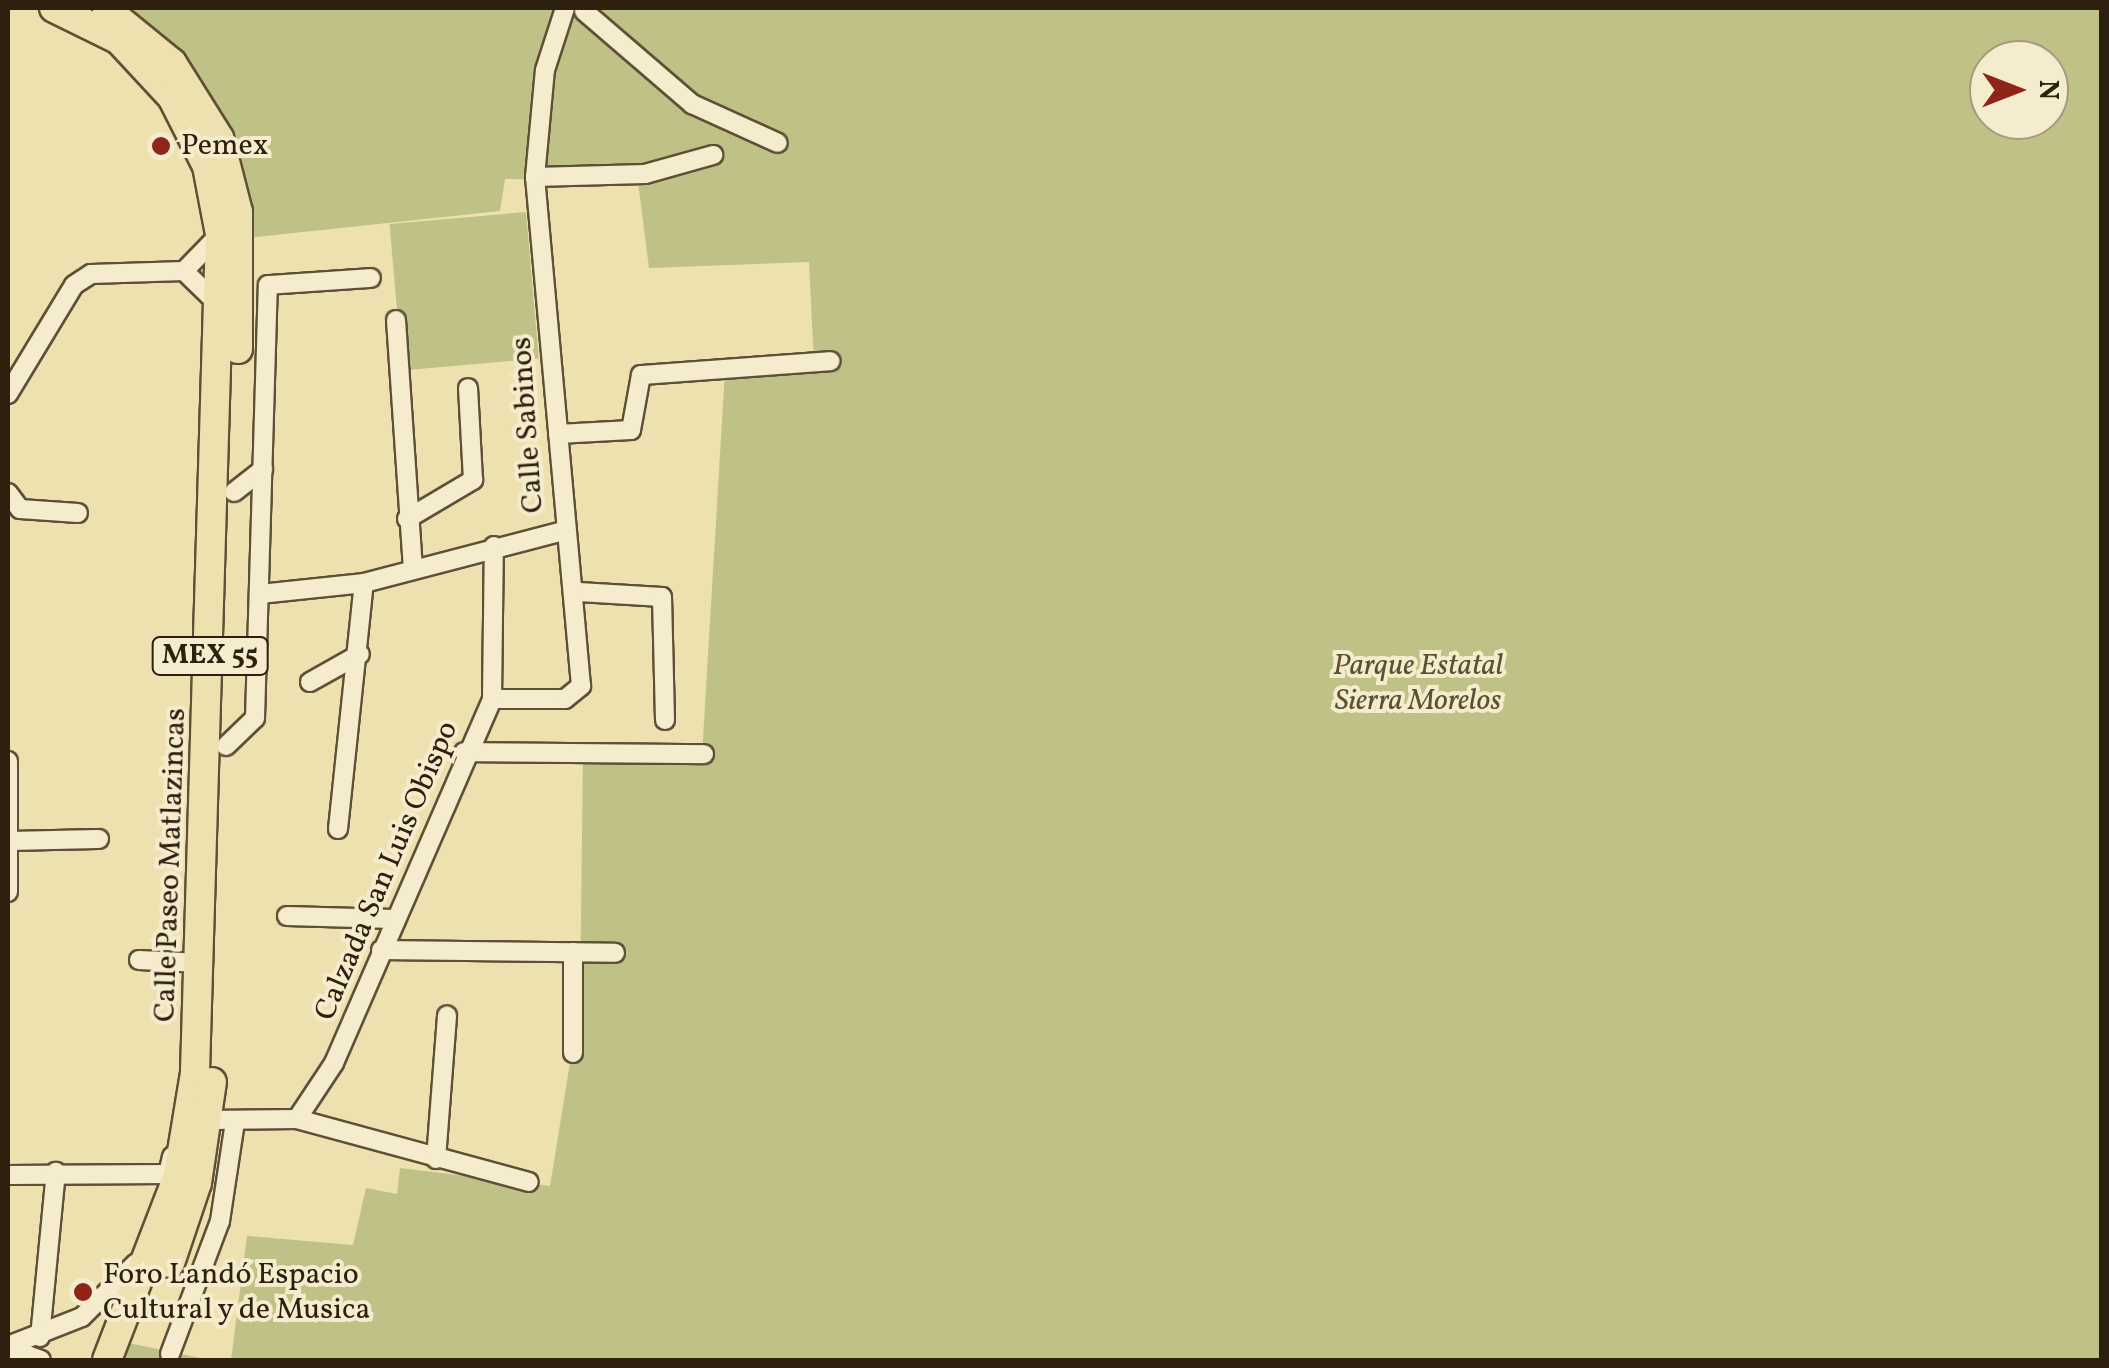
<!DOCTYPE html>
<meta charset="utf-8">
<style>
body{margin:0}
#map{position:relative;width:2109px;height:1368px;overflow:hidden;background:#eee1b0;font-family:Vollkorn,serif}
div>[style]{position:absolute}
.green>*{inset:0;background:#c0c186;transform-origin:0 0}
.roads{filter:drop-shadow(2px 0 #5e5036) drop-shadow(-2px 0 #5e5036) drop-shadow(0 2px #5e5036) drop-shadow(0 -2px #5e5036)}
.minor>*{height:18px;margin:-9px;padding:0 9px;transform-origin:9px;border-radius:9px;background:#f4eccc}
.trunk>*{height:28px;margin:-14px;padding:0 14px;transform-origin:14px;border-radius:14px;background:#eee1b0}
.dots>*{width:28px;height:28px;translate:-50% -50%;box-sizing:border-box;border:5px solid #f4eccc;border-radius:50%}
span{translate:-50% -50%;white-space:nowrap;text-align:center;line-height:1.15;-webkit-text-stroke:8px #f4eccc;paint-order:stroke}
.shield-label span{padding:2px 8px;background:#f4eccc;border:2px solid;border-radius:8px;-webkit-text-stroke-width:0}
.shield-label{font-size:28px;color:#2e200e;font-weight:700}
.poi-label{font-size:30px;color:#2e200e}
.left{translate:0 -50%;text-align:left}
.street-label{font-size:30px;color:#2e200e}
.park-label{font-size:30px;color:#5a5032;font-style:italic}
.frame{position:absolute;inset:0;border:10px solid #2e200e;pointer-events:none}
.north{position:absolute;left:1969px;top:40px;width:100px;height:100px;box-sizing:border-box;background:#f4eccc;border:2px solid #a59a80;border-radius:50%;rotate:90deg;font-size:28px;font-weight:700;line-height:40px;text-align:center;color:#2e200e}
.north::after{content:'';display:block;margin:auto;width:35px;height:45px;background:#8f2418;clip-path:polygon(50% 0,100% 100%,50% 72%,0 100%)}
</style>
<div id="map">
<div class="green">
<div style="clip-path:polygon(evenodd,88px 8px,2101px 8px,2101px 1360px,231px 1360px,247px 1236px,353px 1245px,366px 1188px,397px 1194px,400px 1168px,550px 1186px,580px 1001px,583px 752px,702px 755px,725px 371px,814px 364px,809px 262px,649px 268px,638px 182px,505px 179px,500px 211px,220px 241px,212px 179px,142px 48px,88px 8px,1989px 60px,2049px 60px,2049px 120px,1989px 120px,1989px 60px)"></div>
<div style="left:526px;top:212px;width:147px;height:137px;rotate:85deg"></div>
<div style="clip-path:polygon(123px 1342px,210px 1360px,113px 1360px)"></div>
</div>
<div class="roads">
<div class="minor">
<div style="left:584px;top:11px;width:143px;rotate:40.7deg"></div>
<div style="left:692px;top:104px;width:94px;rotate:24.4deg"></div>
<div style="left:535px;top:177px;width:110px;rotate:-1.6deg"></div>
<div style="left:645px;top:174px;width:71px;rotate:-15.6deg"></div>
<div style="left:184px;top:271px;width:52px;rotate:-45.8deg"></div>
<div style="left:396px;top:320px;width:249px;rotate:86.1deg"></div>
<div style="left:8px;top:394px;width:127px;rotate:-58.8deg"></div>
<div style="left:74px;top:285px;width:20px;rotate:-33deg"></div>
<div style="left:91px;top:274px;width:93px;rotate:-1.8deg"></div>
<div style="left:184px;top:271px;width:50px;rotate:44.2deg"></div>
<div style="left:558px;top:434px;width:73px;rotate:-3.1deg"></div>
<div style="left:631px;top:430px;width:56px;rotate:-79.7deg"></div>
<div style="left:641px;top:375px;width:190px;rotate:-4.2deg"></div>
<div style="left:234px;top:492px;width:37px;rotate:-38deg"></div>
<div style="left:8px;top:493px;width:20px;rotate:53deg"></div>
<div style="left:20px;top:509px;width:58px;rotate:3.9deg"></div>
<div style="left:407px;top:519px;width:77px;rotate:-30.6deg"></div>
<div style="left:473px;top:480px;width:92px;rotate:-93.1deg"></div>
<div style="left:579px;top:592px;width:83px;rotate:3.4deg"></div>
<div style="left:662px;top:597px;width:123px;rotate:88.6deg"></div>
<div style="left:260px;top:594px;width:105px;rotate:-6deg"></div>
<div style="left:364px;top:583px;width:206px;rotate:-14.6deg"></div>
<div style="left:310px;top:682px;width:57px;rotate:-29.2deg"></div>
<div style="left:492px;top:699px;width:73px"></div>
<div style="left:565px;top:699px;width:21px;rotate:-39deg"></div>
<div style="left:581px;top:686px;width:511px;rotate:-95.16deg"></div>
<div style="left:535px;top:177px;width:107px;rotate:-84.7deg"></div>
<div style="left:545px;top:70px;width:65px;rotate:-72.1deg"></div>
<div style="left:226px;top:746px;width:40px;rotate:-44deg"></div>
<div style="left:255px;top:718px;width:433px;rotate:-88.3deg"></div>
<div style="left:268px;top:285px;width:103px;rotate:-3.9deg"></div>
<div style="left:464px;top:752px;width:240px;rotate:0.5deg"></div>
<div style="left:8px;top:761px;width:131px;rotate:90deg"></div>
<div style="left:338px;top:829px;width:247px;rotate:-84deg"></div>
<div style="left:8px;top:841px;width:91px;rotate:-1.3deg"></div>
<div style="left:287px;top:916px;width:106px;rotate:1.6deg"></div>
<div style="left:381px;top:950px;width:234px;rotate:0.7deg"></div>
<div style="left:573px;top:952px;width:101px;rotate:90deg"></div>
<div style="left:139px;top:960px;width:61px;rotate:2.8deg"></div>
<div style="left:297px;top:1119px;width:240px;rotate:15.2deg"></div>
<div style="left:209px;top:1120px;width:88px;rotate:-0.7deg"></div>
<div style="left:297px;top:1119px;width:67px;rotate:-56.5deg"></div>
<div style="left:334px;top:1063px;width:397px;rotate:-66.5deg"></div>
<div style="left:492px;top:699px;width:153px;rotate:-89.3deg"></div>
<div style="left:436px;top:1159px;width:144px;rotate:-85.6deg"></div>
<div style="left:8px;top:1175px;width:160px;rotate:-0.4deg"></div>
<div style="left:168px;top:1174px;width:18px;rotate:-77deg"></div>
<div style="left:40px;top:1337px;width:166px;rotate:-84.5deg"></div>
<div style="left:8px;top:1346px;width:79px;rotate:-21.4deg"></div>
<div style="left:82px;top:1317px;width:76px;rotate:-45deg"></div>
<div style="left:8px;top:1348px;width:35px;rotate:20deg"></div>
<div style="left:170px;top:1354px;width:142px;rotate:-69.4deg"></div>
<div style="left:220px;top:1221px;width:100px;rotate:-81.4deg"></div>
</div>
<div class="trunk">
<div style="left:54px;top:8px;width:72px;rotate:26.2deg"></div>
<div style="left:119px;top:40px;width:78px;rotate:47.1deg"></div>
<div style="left:172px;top:97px;width:77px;rotate:63.1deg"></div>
<div style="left:207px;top:166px;width:69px;rotate:79.2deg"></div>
<div style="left:220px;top:234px;width:839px;rotate:91.71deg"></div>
<div style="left:195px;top:1073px;width:104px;rotate:99.4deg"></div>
<div style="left:178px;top:1176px;width:197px;rotate:111.1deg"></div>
<div style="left:107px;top:10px;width:84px;rotate:39.2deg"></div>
<div style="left:172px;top:63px;width:89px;rotate:57.9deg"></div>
<div style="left:219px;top:138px;width:76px;rotate:75.6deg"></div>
<div style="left:238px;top:212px;width:137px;rotate:90deg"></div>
<div style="left:170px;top:1263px;width:84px;rotate:-71.4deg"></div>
<div style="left:197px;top:1183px;width:102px;rotate:-81.6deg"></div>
</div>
</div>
<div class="dots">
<div style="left:161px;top:146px;background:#8f2418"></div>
<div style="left:83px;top:1292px;background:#8f2418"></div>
</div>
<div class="shield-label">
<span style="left:210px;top:656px">MEX 55</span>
</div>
<div class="poi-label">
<span class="left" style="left:181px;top:146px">Pemex</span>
<span class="left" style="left:103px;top:1292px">Foro Landó Espacio<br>Cultural y de Musica</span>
</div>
<div class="street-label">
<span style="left:528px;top:425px;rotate:-94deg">Calle Sabinos</span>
<span style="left:171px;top:865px;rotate:-88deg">Calle Paseo Matlazincas</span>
<span style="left:387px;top:871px;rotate:-67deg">Calzada San Luis Obispo</span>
</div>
<div class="park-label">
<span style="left:1418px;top:683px">Parque Estatal<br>Sierra Morelos</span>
</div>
<div class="frame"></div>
<div class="north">N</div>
</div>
